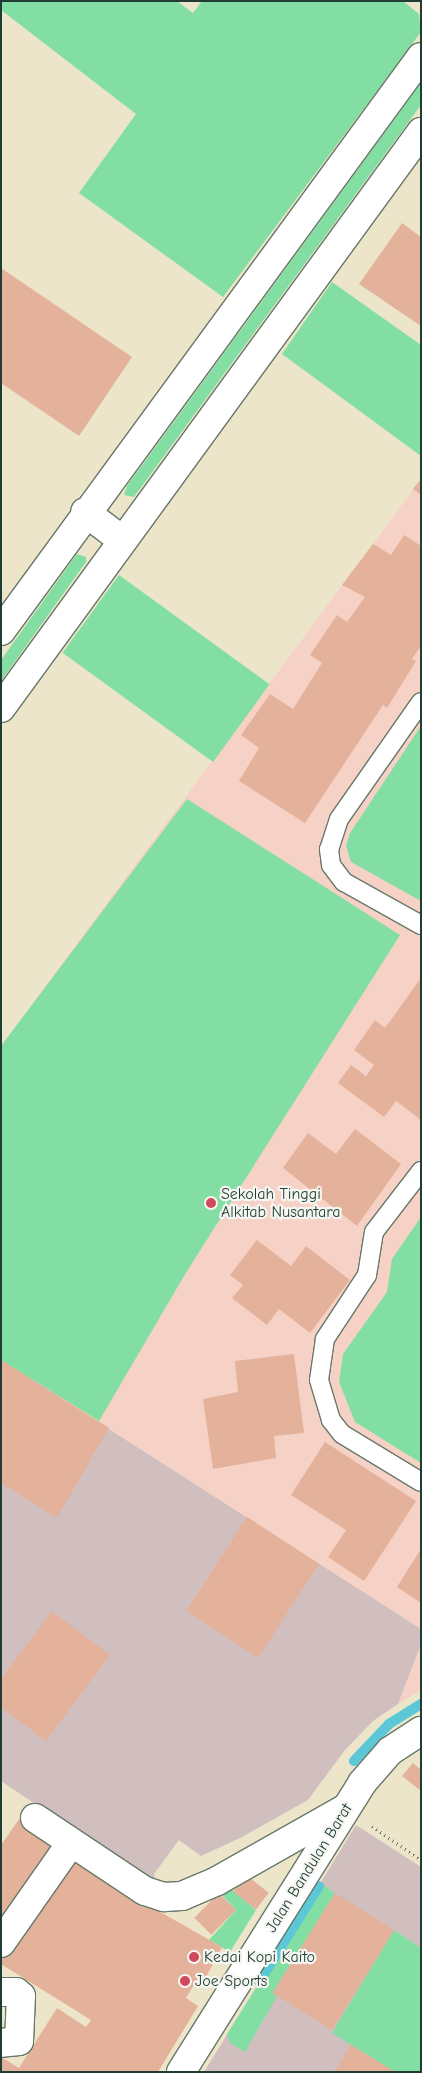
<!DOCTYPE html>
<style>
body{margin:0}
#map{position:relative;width:422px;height:2073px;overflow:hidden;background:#ece5ca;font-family:"Comic Neue",sans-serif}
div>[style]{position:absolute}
.built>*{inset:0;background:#f6d1c5}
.industrial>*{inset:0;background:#d1bfbf}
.green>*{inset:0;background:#83dea4;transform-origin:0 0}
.stream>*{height:10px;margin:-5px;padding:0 5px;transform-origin:5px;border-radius:5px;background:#5cc7d6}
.building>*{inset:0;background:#e4b29b;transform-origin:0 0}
.path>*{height:3px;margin-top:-1.5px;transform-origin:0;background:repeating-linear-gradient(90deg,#677868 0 1px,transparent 0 5px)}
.roads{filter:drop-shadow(1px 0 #677868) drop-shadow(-1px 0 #677868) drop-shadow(0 1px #677868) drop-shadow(0 -1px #677868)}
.service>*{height:18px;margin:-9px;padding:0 9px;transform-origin:9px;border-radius:9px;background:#fff}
.minor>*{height:28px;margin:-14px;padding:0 14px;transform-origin:14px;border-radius:14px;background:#fff}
.tertiary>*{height:28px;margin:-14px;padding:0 14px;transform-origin:14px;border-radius:14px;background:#fff}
.dots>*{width:14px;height:14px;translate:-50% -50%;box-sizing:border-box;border:2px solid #f6f6f2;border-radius:50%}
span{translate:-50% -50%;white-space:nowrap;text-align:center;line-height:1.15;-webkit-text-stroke:4.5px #f6f6f2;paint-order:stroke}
.poi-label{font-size:16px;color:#1f3d34}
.left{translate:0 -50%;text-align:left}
.street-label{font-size:16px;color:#1f3d34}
.frame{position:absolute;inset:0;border:2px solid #1f3d34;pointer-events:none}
</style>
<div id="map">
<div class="built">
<div style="clip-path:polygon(421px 479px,421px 1629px,1px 1360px,1px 1046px)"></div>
<div style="clip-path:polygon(421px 1644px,421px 1690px,398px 1704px)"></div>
</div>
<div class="industrial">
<div style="clip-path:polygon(1px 1360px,421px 1629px,421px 1644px,398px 1704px,373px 1721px,345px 1750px,308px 1800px,240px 1838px,201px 1856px,179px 1840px,154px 1874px,156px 1885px,1px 1781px)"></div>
<div style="clip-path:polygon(356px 1825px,421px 1867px,421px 2072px,204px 2072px)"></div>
</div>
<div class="green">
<div style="clip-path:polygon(1px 1px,177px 1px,193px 13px,202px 1px,403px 1px,419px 14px,421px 32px,223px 297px,79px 193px,136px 114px,1px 10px)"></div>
<div style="clip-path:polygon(421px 83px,421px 105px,134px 497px,124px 495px,127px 486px)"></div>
<div style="clip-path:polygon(332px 282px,421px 345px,421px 456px,282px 354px)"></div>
<div style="clip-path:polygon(77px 554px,86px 557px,86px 562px,1px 681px,1px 660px)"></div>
<div style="left:119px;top:575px;width:186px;height:96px;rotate:36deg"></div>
<div style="clip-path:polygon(421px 726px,421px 901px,351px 862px,346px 845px,350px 833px)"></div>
<div style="clip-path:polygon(187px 799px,400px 935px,187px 1271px,99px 1421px,1px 1360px,1px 1046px)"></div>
<div style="clip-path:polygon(421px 1217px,421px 1463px,355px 1422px,339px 1382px,343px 1354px,387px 1292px,392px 1259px)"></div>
<div style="clip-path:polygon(322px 1884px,335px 1893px,273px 1992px,277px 1996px,245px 2052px,230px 2043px,227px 2034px)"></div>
<div style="clip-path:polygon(231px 1889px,256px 1910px,230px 1952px,209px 1940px,236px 1910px,221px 1894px)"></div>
<div style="clip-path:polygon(394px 1930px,421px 1948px,421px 2072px,395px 2072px,332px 2033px)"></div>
</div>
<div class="stream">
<div style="left:354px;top:1761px;width:51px;rotate:-46.6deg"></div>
<div style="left:389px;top:1724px;width:38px;rotate:-32deg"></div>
<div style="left:259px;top:1982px;width:113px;rotate:-58deg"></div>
</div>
<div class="building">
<div style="clip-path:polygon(402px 223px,421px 237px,421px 326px,359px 284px)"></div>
<div style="clip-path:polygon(1px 268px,132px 357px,79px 436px,1px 383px)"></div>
<div style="clip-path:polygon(421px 479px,421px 495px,413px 489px)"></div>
<div style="clip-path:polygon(404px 535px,421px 546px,421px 646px,412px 659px,416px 661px,387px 708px,383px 705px,305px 823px,239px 781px,259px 748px,241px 735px,270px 694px,293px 709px,322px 663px,310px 655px,337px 615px,347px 622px,365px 597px,342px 585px,373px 544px,391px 555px)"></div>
<div style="clip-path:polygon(421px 978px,421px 1120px,396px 1101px,384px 1117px,338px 1083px,351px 1065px,366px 1076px,374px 1065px,354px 1050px,375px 1020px,385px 1028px)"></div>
<div style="clip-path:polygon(355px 1129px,401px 1164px,357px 1226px,283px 1168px,308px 1133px,336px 1154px)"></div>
<div style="clip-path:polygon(257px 1240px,291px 1266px,306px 1246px,350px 1280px,310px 1333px,279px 1309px,267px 1325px,232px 1298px,243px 1285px,230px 1275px)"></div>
<div style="clip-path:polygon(294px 1354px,304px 1433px,274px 1436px,276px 1458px,213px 1469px,203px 1399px,238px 1392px,235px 1361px)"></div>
<div style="clip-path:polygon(1px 1360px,109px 1428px,57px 1518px,1px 1483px)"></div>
<div style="clip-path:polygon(325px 1442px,416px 1501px,364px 1581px,328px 1557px,346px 1530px,291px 1495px)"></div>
<div style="left:247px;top:1517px;width:86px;height:112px;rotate:33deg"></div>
<div style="clip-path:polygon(421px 1549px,421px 1603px,397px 1587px)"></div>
<div style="clip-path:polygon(52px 1611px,110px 1655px,46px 1741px,1px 1708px,1px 1679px)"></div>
<div style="clip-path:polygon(413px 1763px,421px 1770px,421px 1791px,402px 1776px)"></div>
<div style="clip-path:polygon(22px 1815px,62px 1844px,1px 1934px,1px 1845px)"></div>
<div style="clip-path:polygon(71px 1852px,111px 1884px,222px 1947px,204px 1981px,198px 1978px,186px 1998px,198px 2006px,158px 2072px,1px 2072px,1px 2057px,19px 2068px,57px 2008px,86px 2027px,91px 2020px,1px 1964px,1px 1958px)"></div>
<div style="left:246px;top:1875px;width:29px;height:21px;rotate:38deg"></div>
<div style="left:219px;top:1893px;width:24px;height:35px;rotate:45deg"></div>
<div style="left:335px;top:1893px;width:70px;height:118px;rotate:32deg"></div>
<div style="clip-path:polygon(351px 2045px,395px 2072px,334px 2072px)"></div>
</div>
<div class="path">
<div style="left:372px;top:1826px;width:60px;rotate:34.8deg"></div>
</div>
<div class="roads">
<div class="service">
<div style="left:421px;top:702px;width:143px;rotate:125deg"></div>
<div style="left:339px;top:819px;width:32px;rotate:108deg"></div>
<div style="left:329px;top:849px;width:16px;rotate:83deg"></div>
<div style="left:331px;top:865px;width:21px;rotate:53deg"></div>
<div style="left:344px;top:882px;width:88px;rotate:29.2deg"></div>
<div style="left:421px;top:1171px;width:77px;rotate:127.6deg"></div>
<div style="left:374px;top:1232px;width:44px;rotate:99.2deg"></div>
<div style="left:367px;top:1275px;width:77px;rotate:123.3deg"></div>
<div style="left:325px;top:1339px;width:41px;rotate:98.3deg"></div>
<div style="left:319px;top:1380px;width:42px;rotate:73.3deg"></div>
<div style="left:331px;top:1420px;width:18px;rotate:52deg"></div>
<div style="left:342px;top:1434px;width:92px;rotate:31.3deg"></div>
</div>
<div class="minor">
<div style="left:85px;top:512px;width:46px;rotate:37.1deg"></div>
<div style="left:1px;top:631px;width:711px;rotate:-53.81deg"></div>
<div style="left:1px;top:708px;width:713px;rotate:-53.9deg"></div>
<div style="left:35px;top:1818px;width:132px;rotate:33.6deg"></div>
<div style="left:145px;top:1891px;width:20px;rotate:18deg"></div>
<div style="left:164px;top:1897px;width:18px;rotate:-3deg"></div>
<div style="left:182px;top:1896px;width:38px;rotate:-23deg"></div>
<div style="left:217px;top:1881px;width:148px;rotate:-29.5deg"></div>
<div style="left:1px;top:1943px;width:122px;rotate:-55deg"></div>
<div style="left:1px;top:1992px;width:15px"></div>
<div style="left:16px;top:1992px;width:6px;rotate:39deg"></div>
<div style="left:21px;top:1996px;width:45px;rotate:92.5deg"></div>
<div style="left:19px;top:2041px;width:18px;rotate:174deg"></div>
</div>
<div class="tertiary">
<div style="left:181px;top:2072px;width:341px;rotate:-57.9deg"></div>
<div style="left:362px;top:1783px;width:43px;rotate:-48.8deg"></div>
<div style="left:390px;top:1751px;width:37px;rotate:-33deg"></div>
</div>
</div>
<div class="dots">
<div style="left:211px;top:1203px;background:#d1495b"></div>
<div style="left:194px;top:1957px;background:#d1495b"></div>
<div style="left:185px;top:1981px;background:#d1495b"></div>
</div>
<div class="poi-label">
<span class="left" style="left:221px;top:1203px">Sekolah Tinggi<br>Alkitab Nusantara</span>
<span class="left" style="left:204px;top:1957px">Kedai Kopi Kaito</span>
<span class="left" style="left:195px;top:1981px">Joe Sports</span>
</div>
<div class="street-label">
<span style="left:309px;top:1868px;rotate:-58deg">Jalan Bandulan Barat</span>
</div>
<div class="frame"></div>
</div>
